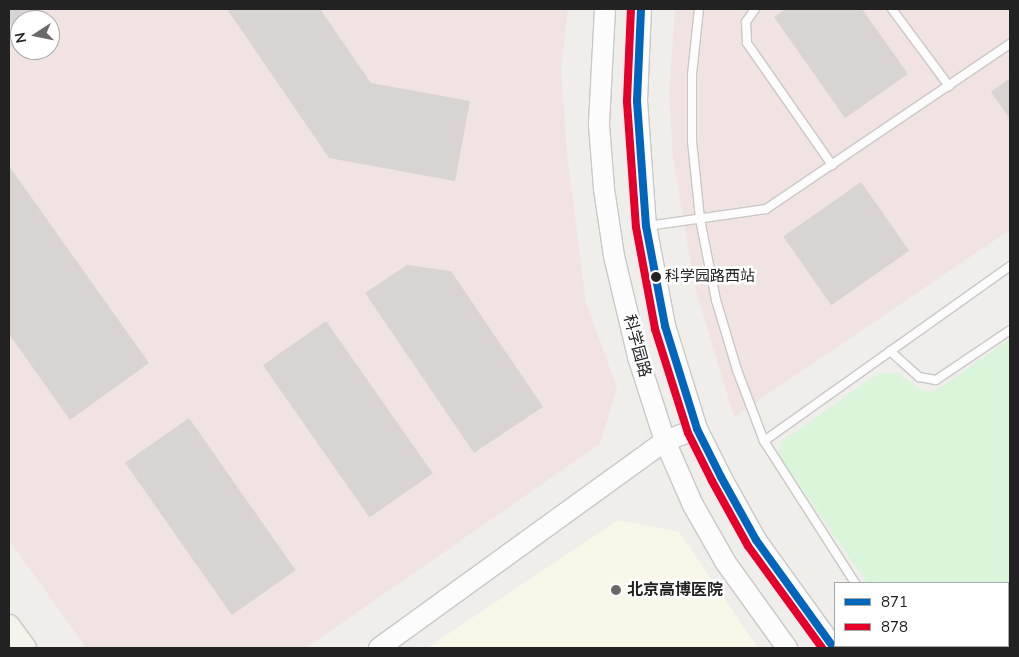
<!DOCTYPE html>
<meta charset="utf-8">
<style>
body{margin:0}
#map{position:relative;width:1019px;height:657px;overflow:hidden;background:#f0eeeb;font-family:"Nunito Sans","Noto Sans SC",sans-serif}
div>[style]{position:absolute}
.commercial>*{inset:0;background:#f1e3e1}
.education>*{inset:0;background:#f8f7e8}
.park>*{inset:0;background:#daf5da}
.building>*{inset:0;background:#d7d4d2;transform-origin:0 0}
.roads{filter:drop-shadow(1px 0 #c9c8c7) drop-shadow(-1px 0 #c9c8c7) drop-shadow(0 1px #c9c8c7) drop-shadow(0 -1px #c9c8c7)}
.service>*{height:8px;margin:-4px;padding:0 4px;transform-origin:4px;border-radius:4px;background:#fdfcfc}
.tertiary>*{height:20px;margin:-10px;padding:0 10px;transform-origin:10px;border-radius:10px;background:#fdfcfc}
.secondary>*{height:22px;margin:-11px;padding:0 11px;transform-origin:11px;border-radius:11px;background:#f4f4ed}
.bus-1>*{height:8px;margin:-4px;padding:0 4px;transform-origin:4px;border-radius:4px;background:#0065bd}
.bus-2>*{height:8px;margin:-4px;padding:0 4px;transform-origin:4px;border-radius:4px;background:#e4002b}
.dots>*{width:14px;height:14px;translate:-50% -50%;box-sizing:border-box;border:2px solid #fff;border-radius:50%}
span{translate:-50% -50%;white-space:nowrap;text-align:center;line-height:1.15;-webkit-text-stroke:5px #fff;paint-order:stroke}
.bus-label{font-size:15px;color:#222}
.left{translate:0 -50%;text-align:left}
.street-label{font-size:16px;color:#222}
.poi-label{font-size:16px;color:#222;font-weight:700}
.frame{position:absolute;inset:0;border:10px solid #222;pointer-events:none}
.legend{position:absolute;left:834px;top:582px;width:175px;height:65px;box-sizing:border-box;background:#fff;border:1px solid #a7a7a7;margin:0;padding:6px 9px;list-style:none;font-size:15px;color:#222}
.legend li{display:flex;align-items:center;gap:10px;height:25px}
.legend b{width:25px;border:1px solid #a7a7a7}
.north{position:absolute;left:10px;top:10px;width:50px;height:50px;box-sizing:border-box;background:#fff;border:1px solid #a7a7a7;border-radius:50%;rotate:259deg;font-size:14px;font-weight:700;line-height:20px;text-align:center;color:#222}
.north::after{content:'';display:block;margin:auto;width:18px;height:22px;background:#6a6968;clip-path:polygon(50% 0,100% 100%,50% 72%,0 100%)}
</style>
<div id="map">
<div class="commercial">
<div style="clip-path:polygon(evenodd,9px 9px,568px 9px,561px 69px,567px 153px,586px 303px,617px 388px,600px 444px,306px 648px,86px 648px,9px 540px,9px 9px,20px 20px,50px 20px,50px 50px,20px 50px,20px 20px)"></div>
<div style="clip-path:polygon(675px 9px,1010px 9px,1010px 230px,734px 417px,694px 284px,673px 158px,669px 93px)"></div>
</div>
<div class="education">
<div style="clip-path:polygon(618px 520px,679px 532px,758px 648px,427px 648px)"></div>
</div>
<div class="park">
<div style="clip-path:polygon(1010px 339px,1010px 614px,1008px 616px,1008px 583px,867px 583px,778px 454px,781px 442px,879px 373px,897px 373px,923px 391px,935px 391px)"></div>
</div>
<div class="building">
<div style="clip-path:polygon(9px 9px,37px 9px,11px 27px)"></div>
<div style="clip-path:polygon(227px 9px,320px 9px,371px 83px,470px 101px,455px 181px,329px 158px)"></div>
<div style="clip-path:polygon(786px 9px,862px 9px,908px 74px,845px 118px,774px 17px)"></div>
<div style="clip-path:polygon(1010px 78px,1010px 119px,991px 92px)"></div>
<div style="clip-path:polygon(9px 166px,149px 363px,70px 420px,9px 334px)"></div>
<div style="left:861px;top:182px;width:84px;height:95px;rotate:55deg"></div>
<div style="clip-path:polygon(407px 265px,451px 271px,543px 407px,474px 453px,365px 293px)"></div>
<div style="left:326px;top:321px;width:186px;height:77px;rotate:55deg"></div>
<div style="left:189px;top:418px;width:186px;height:78px;rotate:55deg"></div>
</div>
<div class="roads">
<div class="service">
<div style="left:699px;top:9px;width:66px;rotate:96.1deg"></div>
<div style="left:692px;top:75px;width:66px;rotate:90deg"></div>
<div style="left:692px;top:141px;width:78px;rotate:84.1deg"></div>
<div style="left:700px;top:219px;width:83px;rotate:78.8deg"></div>
<div style="left:716px;top:300px;width:73px;rotate:73.3deg"></div>
<div style="left:737px;top:370px;width:76px;rotate:69.2deg"></div>
<div style="left:764px;top:441px;width:169px;rotate:57.3deg"></div>
<div style="left:755px;top:9px;width:16px;rotate:125deg"></div>
<div style="left:746px;top:22px;width:21px;rotate:87deg"></div>
<div style="left:747px;top:43px;width:149px;rotate:55.1deg"></div>
<div style="left:892px;top:9px;width:96px;rotate:53.5deg"></div>
<div style="left:648px;top:226px;width:119px;rotate:-8.2deg"></div>
<div style="left:766px;top:209px;width:295px;rotate:-34.1deg"></div>
<div style="left:890px;top:351px;width:39px;rotate:42deg"></div>
<div style="left:919px;top:377px;width:17px;rotate:10deg"></div>
<div style="left:936px;top:380px;width:89px;rotate:-34deg"></div>
<div style="left:764px;top:441px;width:302px;rotate:-35.4deg"></div>
<div style="left:1008px;top:627px;width:2px;rotate:-27deg"></div>
<div style="left:898px;top:646px;width:3px;rotate:45deg"></div>
<div style="left:978px;top:648px;width:4px;rotate:-34deg"></div>
</div>
<div class="tertiary">
<div style="left:605px;top:9px;width:116px;rotate:93deg"></div>
<div style="left:599px;top:125px;width:64px;rotate:85.5deg"></div>
<div style="left:604px;top:189px;width:68px;rotate:81.5deg"></div>
<div style="left:614px;top:256px;width:104px;rotate:76.6deg"></div>
<div style="left:638px;top:357px;width:88px;rotate:72.2deg"></div>
<div style="left:665px;top:441px;width:70px;rotate:66.4deg"></div>
<div style="left:693px;top:505px;width:67px;rotate:60.4deg"></div>
<div style="left:726px;top:563px;width:105px;rotate:54.3deg"></div>
<div style="left:641px;top:9px;width:92px;rotate:92.5deg"></div>
<div style="left:637px;top:101px;width:125px;rotate:85.9deg"></div>
<div style="left:646px;top:226px;width:102px;rotate:79.2deg"></div>
<div style="left:665px;top:326px;width:108px;rotate:72.7deg"></div>
<div style="left:697px;top:429px;width:54px;rotate:63.4deg"></div>
<div style="left:721px;top:477px;width:72px;rotate:60.9deg"></div>
<div style="left:756px;top:540px;width:133px;rotate:54.2deg"></div>
<div style="left:379px;top:648px;width:353px;rotate:-35.9deg"></div>
<div style="left:665px;top:441px;width:34px;rotate:-21deg"></div>
</div>
<div class="secondary">
<div style="left:9px;top:626px;width:27px;rotate:54deg"></div>
</div>
</div>
<div class="bus-1">
<div style="left:641px;top:9px;width:92px;rotate:92.5deg"></div>
<div style="left:637px;top:101px;width:125px;rotate:85.9deg"></div>
<div style="left:646px;top:226px;width:102px;rotate:79.2deg"></div>
<div style="left:665px;top:326px;width:108px;rotate:72.7deg"></div>
<div style="left:697px;top:429px;width:54px;rotate:63.4deg"></div>
<div style="left:721px;top:477px;width:72px;rotate:60.9deg"></div>
<div style="left:756px;top:540px;width:133px;rotate:54.2deg"></div>
</div>
<div class="bus-2">
<div style="left:631px;top:9px;width:93px;rotate:92.5deg"></div>
<div style="left:627px;top:102px;width:125px;rotate:85.9deg"></div>
<div style="left:636px;top:227px;width:104px;rotate:79.4deg"></div>
<div style="left:655px;top:329px;width:109px;rotate:72.4deg"></div>
<div style="left:688px;top:433px;width:54px;rotate:63.4deg"></div>
<div style="left:712px;top:481px;width:74px;rotate:61deg"></div>
<div style="left:748px;top:546px;width:126px;rotate:54deg"></div>
</div>
<div class="dots">
<div style="left:656px;top:277px;background:#222"></div>
<div style="left:616px;top:590px;background:#6a6968"></div>
</div>
<div class="bus-label">
<span class="left" style="left:665px;top:277px">科学园路西站</span>
</div>
<div class="street-label">
<span style="left:637px;top:346px;rotate:75deg">科学园路</span>
</div>
<div class="poi-label">
<span class="left" style="left:627px;top:590px">北京高博医院</span>
</div>
<div class="frame"></div>
<ul class="legend">
<li><b style="height:6px;background:#0065bd"></b>871</li>
<li><b style="height:6px;background:#e4002b"></b>878</li>
</ul>
<div class="north">N</div>
</div>
